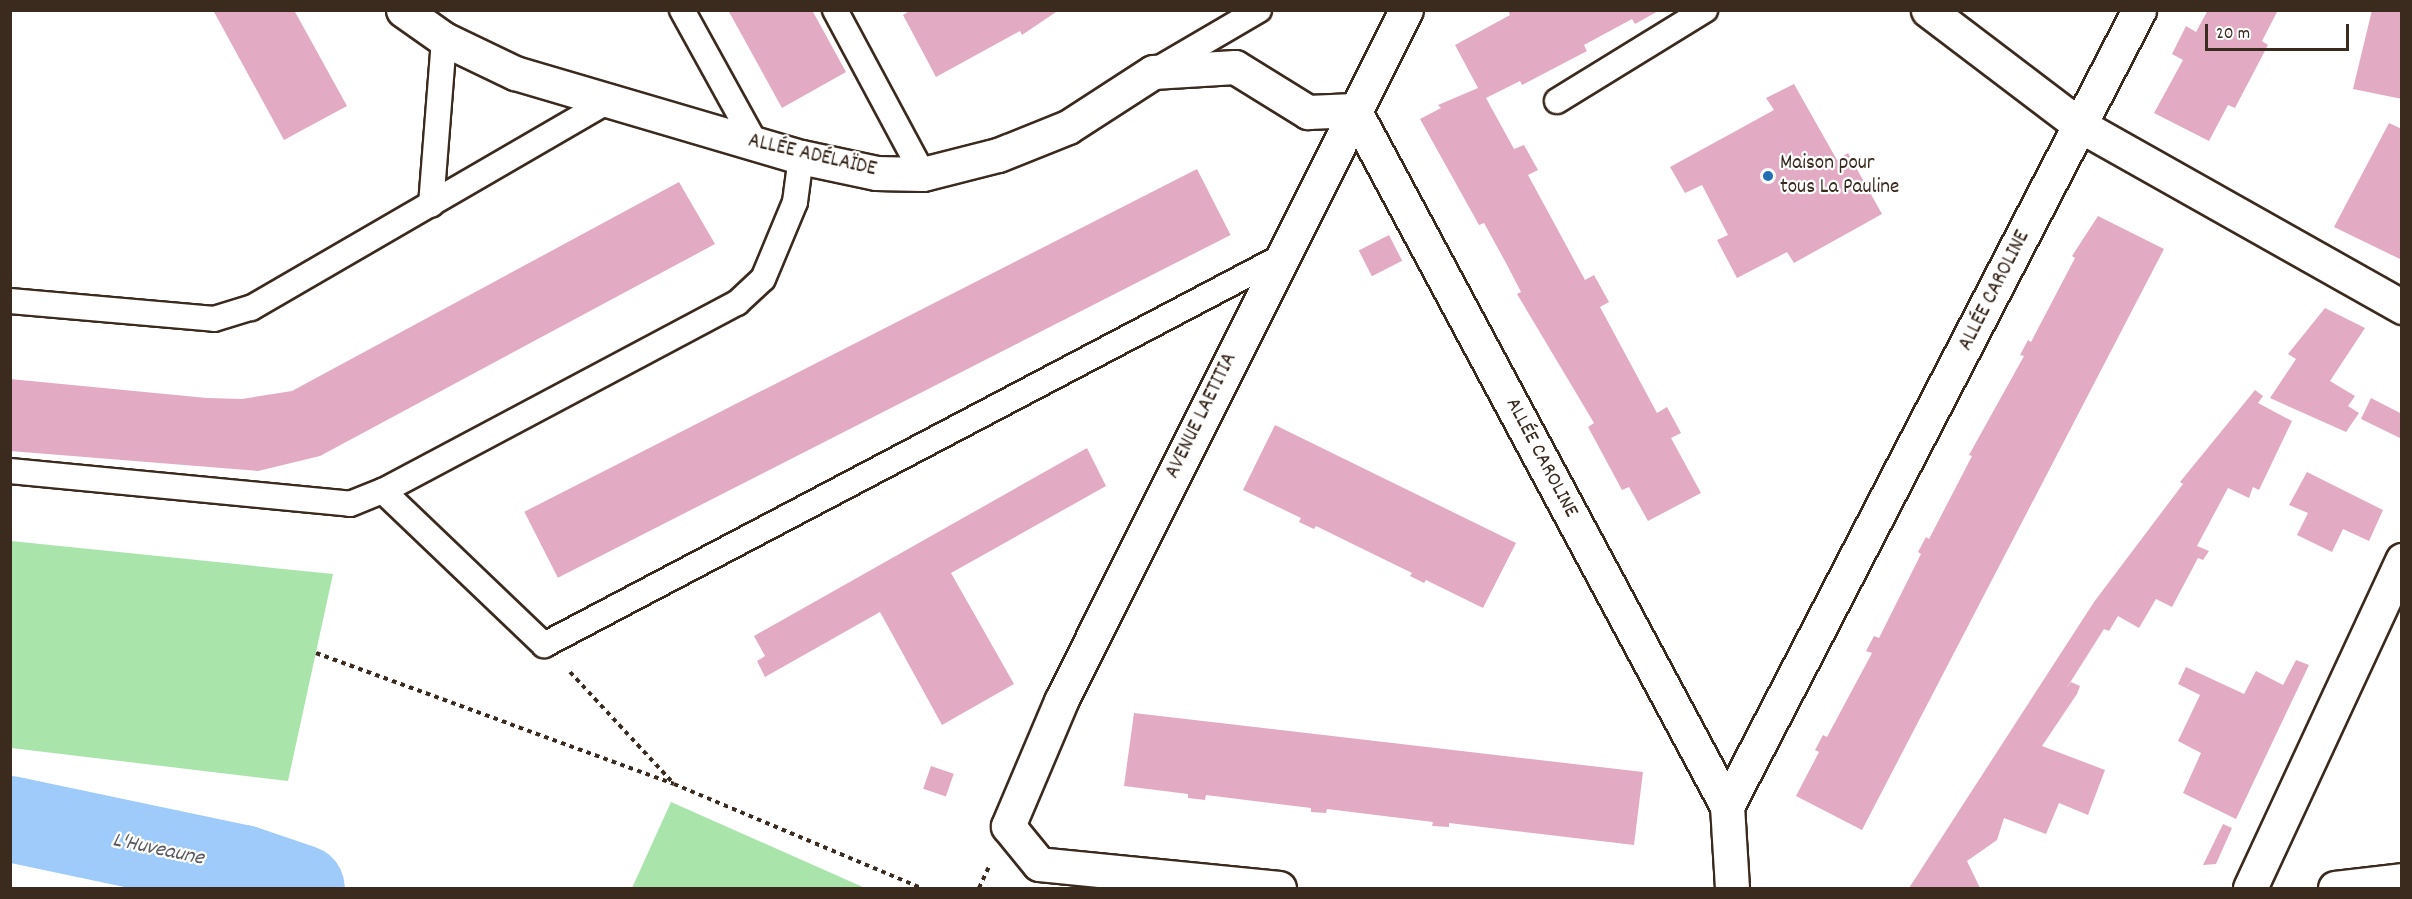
<!DOCTYPE html>
<meta charset="utf-8">
<style>
body{margin:0}
#map{position:relative;width:2412px;height:899px;overflow:hidden;background:#fff;font-family:Dekko,sans-serif}
div>[style]{position:absolute}
.green>*{inset:0;background:#a9e5ab}
.river>*{height:86px;margin:-43px;padding:0 43px;transform-origin:43px;border-radius:43px;background:#9ecbf9}
.building>*{inset:0;background:#e2abc3;transform-origin:0 0}
.path>*{height:4px;margin-top:-2px;transform-origin:0;background:repeating-linear-gradient(90deg,#3b2a1e 0 4.5px,transparent 0 9px)}
.roads{filter:drop-shadow(2px 0 #3b2a1e) drop-shadow(-2px 0 #3b2a1e) drop-shadow(0 2px #3b2a1e) drop-shadow(0 -2px #3b2a1e)}
.lane>*{height:24px;margin:-12px;padding:0 12px;transform-origin:12px;border-radius:12px;background:#fff}
.street>*{height:33px;margin:-16.5px;padding:0 16.5px;transform-origin:16.5px;border-radius:16.5px;background:#fff}
.dots>*{width:16px;height:16px;translate:-50% -50%;box-sizing:border-box;border:3px solid #fff;border-radius:50%}
span{translate:-50% -50%;white-space:nowrap;text-align:center;line-height:1.15;-webkit-text-stroke:4.5px #fff;paint-order:stroke}
.street-label{font-size:21px;color:#3b2a1e}
.poi-label{font-size:21px;color:#3b2a1e}
.left{translate:0 -50%;text-align:left}
.water-label{font-size:22px;color:#595a60;font-style:italic}
.frame{position:absolute;inset:0;border:12px solid #3b2a1e;pointer-events:none}
.scale{position:absolute;left:2205px;top:24px;width:144px;height:27px;box-sizing:border-box;border:3px solid #3b2a1e;border-top:0;padding-left:8px;font-size:18px;line-height:21px;white-space:nowrap;color:#3b2a1e;-webkit-text-stroke:4px #fff;paint-order:stroke}
</style>
<div id="map">
<div class="green">
<div style="clip-path:polygon(11px 541px,333px 574px,288px 781px,11px 748px)"></div>
<div style="clip-path:polygon(671px 802px,865px 888px,632px 888px)"></div>
</div>
<div class="river">
<div style="left:10px;top:819px;width:238px;rotate:11.9deg"></div>
<div style="left:243px;top:868px;width:62px;rotate:18.7deg"></div>
</div>
<div class="building">
<div style="clip-path:polygon(213px 10px,294px 10px,347px 106px,284px 140px)"></div>
<div style="clip-path:polygon(728px 10px,812px 10px,846px 72px,782px 108px)"></div>
<div style="clip-path:polygon(911px 10px,1059px 10px,1022px 35px,1020px 31px,936px 77px,903px 15px)"></div>
<div style="clip-path:polygon(1508px 10px,1660px 10px,1635px 24px,1632px 19px,1584px 45px,1587px 51px,1522px 85px,1520px 81px,1486px 98px,1514px 149px,1524px 145px,1538px 170px,1528px 175px,1585px 280px,1594px 275px,1609px 302px,1600px 307px,1657px 413px,1667px 407px,1681px 433px,1671px 438px,1701px 493px,1648px 521px,1629px 487px,1622px 490px,1588px 427px,1594px 423px,1517px 294px,1521px 292px,1506px 263px,1484px 223px,1479px 225px,1420px 119px,1441px 108px,1438px 105px,1478px 88px,1455px 45px,1510px 15px)"></div>
<div style="clip-path:polygon(2208px 10px,2278px 10px,2262px 41px,2268px 45px,2235px 108px,2228px 105px,2209px 141px,2154px 113px,2183px 60px,2172px 54px,2186px 26px,2196px 32px)"></div>
<div style="clip-path:polygon(2372px 10px,2402px 10px,2402px 99px,2353px 89px)"></div>
<div style="clip-path:polygon(1794px 84px,1837px 160px,1848px 153px,1882px 214px,1794px 263px,1787px 252px,1737px 278px,1717px 240px,1728px 235px,1702px 185px,1685px 193px,1670px 167px,1774px 110px,1766px 98px)"></div>
<div style="clip-path:polygon(2389px 123px,2402px 129px,2402px 260px,2334px 227px)"></div>
<div style="left:1197px;top:169px;width:74px;height:755px;rotate:63deg"></div>
<div style="clip-path:polygon(679px 182px,715px 244px,320px 456px,258px 471px,10px 451px,10px 379px,207px 398px,242px 399px,292px 391px)"></div>
<div style="clip-path:polygon(2098px 216px,2164px 249px,1862px 830px,1796px 796px,1819px 752px,1815px 750px,1823px 735px,1827px 737px,1872px 653px,1866px 651px,1874px 636px,1879px 638px,1921px 554px,1918px 552px,1926px 537px,1929px 539px,1972px 456px,1969px 455px,2024px 356px,2020px 355px,2028px 340px,2031px 342px,2075px 258px,2072px 256px)"></div>
<div style="left:1389px;top:235px;width:29px;height:34px;rotate:63deg"></div>
<div style="clip-path:polygon(2325px 308px,2365px 328px,2330px 381px,2355px 396px,2348px 406px,2359px 413px,2346px 432px,2270px 398px,2296px 359px,2288px 354px)"></div>
<div style="clip-path:polygon(2255px 390px,2263px 396px,2258px 403px,2292px 421px,2259px 490px,2253px 487px,2249px 498px,2228px 488px,2197px 546px,2209px 551px,2203px 560px,2198px 558px,2172px 607px,2156px 599px,2139px 628px,2118px 616px,2109px 631px,2104px 629px,2066px 689px,2071px 682px,2080px 686px,2077px 694px,2042px 746px,2105px 770px,2088px 815px,2059px 803px,2046px 834px,2004px 818px,1997px 840px,1967px 861px,1980px 888px,1909px 888px,2094px 602px,2183px 484px,2180px 482px)"></div>
<div style="clip-path:polygon(2371px 398px,2402px 414px,2402px 439px,2361px 419px)"></div>
<div style="clip-path:polygon(1275px 425px,1516px 543px,1483px 608px,1426px 580px,1424px 583px,1410px 576px,1412px 573px,1316px 526px,1314px 529px,1299px 522px,1301px 518px,1243px 490px)"></div>
<div style="clip-path:polygon(1087px 448px,1106px 486px,951px 573px,1014px 684px,942px 725px,880px 612px,765px 677px,757px 661px,765px 656px,754px 636px)"></div>
<div style="clip-path:polygon(2307px 472px,2383px 510px,2369px 541px,2343px 529px,2332px 552px,2297px 535px,2308px 513px,2289px 505px)"></div>
<div style="clip-path:polygon(2296px 660px,2309px 665px,2236px 819px,2183px 793px,2201px 753px,2178px 741px,2200px 695px,2178px 684px,2186px 667px,2244px 694px,2256px 671px,2283px 685px)"></div>
<div style="clip-path:polygon(1134px 713px,1643px 772px,1634px 845px,1449px 823px,1449px 827px,1432px 826px,1433px 822px,1327px 809px,1326px 813px,1311px 812px,1311px 808px,1206px 795px,1205px 800px,1188px 798px,1188px 794px,1124px 786px)"></div>
<div style="left:931px;top:766px;width:24px;height:24px;rotate:19deg"></div>
<div style="clip-path:polygon(2223px 824px,2232px 828px,2216px 864px,2203px 865px)"></div>
</div>
<div class="path">
<div style="left:316px;top:653px;width:381px;rotate:20.1deg"></div>
<div style="left:674px;top:784px;width:269px;rotate:22.8deg"></div>
<div style="left:570px;top:672px;width:151px;rotate:47.1deg"></div>
<div style="left:979px;top:888px;width:23px;rotate:-65deg"></div>
</div>
<div class="roads">
<div class="lane">
<div style="left:682px;top:10px;width:153px;rotate:61.1deg"></div>
<div style="left:835px;top:10px;width:186px;rotate:61.8deg"></div>
<div style="left:1158px;top:69px;width:117px;rotate:-30.3deg"></div>
<div style="left:1557px;top:101px;width:174px;rotate:-31.6deg"></div>
<div style="left:431px;top:205px;width:167px;rotate:-85.5deg"></div>
<div style="left:10px;top:301px;width:205px;rotate:5deg"></div>
<div style="left:214px;top:319px;width:39px;rotate:-17deg"></div>
<div style="left:251px;top:308px;width:410px;rotate:-30.1deg"></div>
<div style="left:10px;top:471px;width:342px;rotate:5.5deg"></div>
<div style="left:350px;top:504px;width:35px;rotate:-22deg"></div>
<div style="left:383px;top:491px;width:401px;rotate:-28deg"></div>
<div style="left:737px;top:303px;width:35px;rotate:-43deg"></div>
<div style="left:763px;top:279px;width:83px;rotate:-67.4deg"></div>
<div style="left:795px;top:202px;width:45px;rotate:-82.4deg"></div>
<div style="left:383px;top:491px;width:223px;rotate:43.7deg"></div>
<div style="left:544px;top:645px;width:833px;rotate:-27.76deg"></div>
</div>
<div class="street">
<div style="left:403px;top:10px;width:50px;rotate:35.3deg"></div>
<div style="left:444px;top:39px;width:79px;rotate:25.6deg"></div>
<div style="left:515px;top:73px;width:298px;rotate:16.4deg"></div>
<div style="left:801px;top:157px;width:77px;rotate:12deg"></div>
<div style="left:876px;top:173px;width:47px;rotate:1.2deg"></div>
<div style="left:923px;top:174px;width:77px;rotate:-14.2deg"></div>
<div style="left:998px;top:155px;width:75px;rotate:-21.8deg"></div>
<div style="left:1068px;top:127px;width:101px;rotate:-32.9deg"></div>
<div style="left:1153px;top:72px;width:82px;rotate:-3.5deg"></div>
<div style="left:1235px;top:67px;width:86px;rotate:31.7deg"></div>
<div style="left:1308px;top:112px;width:46px;rotate:-2.5deg"></div>
<div style="left:1354px;top:110px;width:790px;rotate:61.81deg"></div>
<div style="left:1727px;top:806px;width:82px;rotate:86.5deg"></div>
<div style="left:1928px;top:10px;width:192px;rotate:37.2deg"></div>
<div style="left:2081px;top:126px;width:369px;rotate:29.4deg"></div>
<div style="left:1727px;top:806px;width:896px;rotate:-62.63deg"></div>
<div style="left:1279px;top:888px;width:241px;rotate:-174.3deg"></div>
<div style="left:1039px;top:864px;width:49px;rotate:-129.2deg"></div>
<div style="left:1008px;top:826px;width:136px;rotate:-67deg"></div>
<div style="left:1061px;top:701px;width:772px;rotate:-63.47deg"></div>
<div style="left:2250px;top:888px;width:362px;rotate:-65.1deg"></div>
<div style="left:2335px;top:888px;width:67px;rotate:-6.8deg"></div>
</div>
</div>
<div class="dots">
<div style="left:1768px;top:176px;background:#1f6fb2"></div>
</div>
<div class="street-label">
<span style="left:812px;top:156px;rotate:13deg">ALLÉE ADÉLAÏDE</span>
<span style="left:1995px;top:291px;rotate:-63deg">ALLÉE CAROLINE</span>
<span style="left:1202px;top:416px;rotate:-64deg">AVENUE LAETITIA</span>
<span style="left:1541px;top:458px;rotate:62deg">ALLÉE CAROLINE</span>
</div>
<div class="poi-label">
<span class="left" style="left:1780px;top:176px">Maison pour<br>tous La Pauline</span>
</div>
<div class="water-label">
<span style="left:158px;top:850px;rotate:12deg">L'Huveaune</span>
</div>
<div class="frame"></div>
<div class="scale">20 m</div>
</div>
